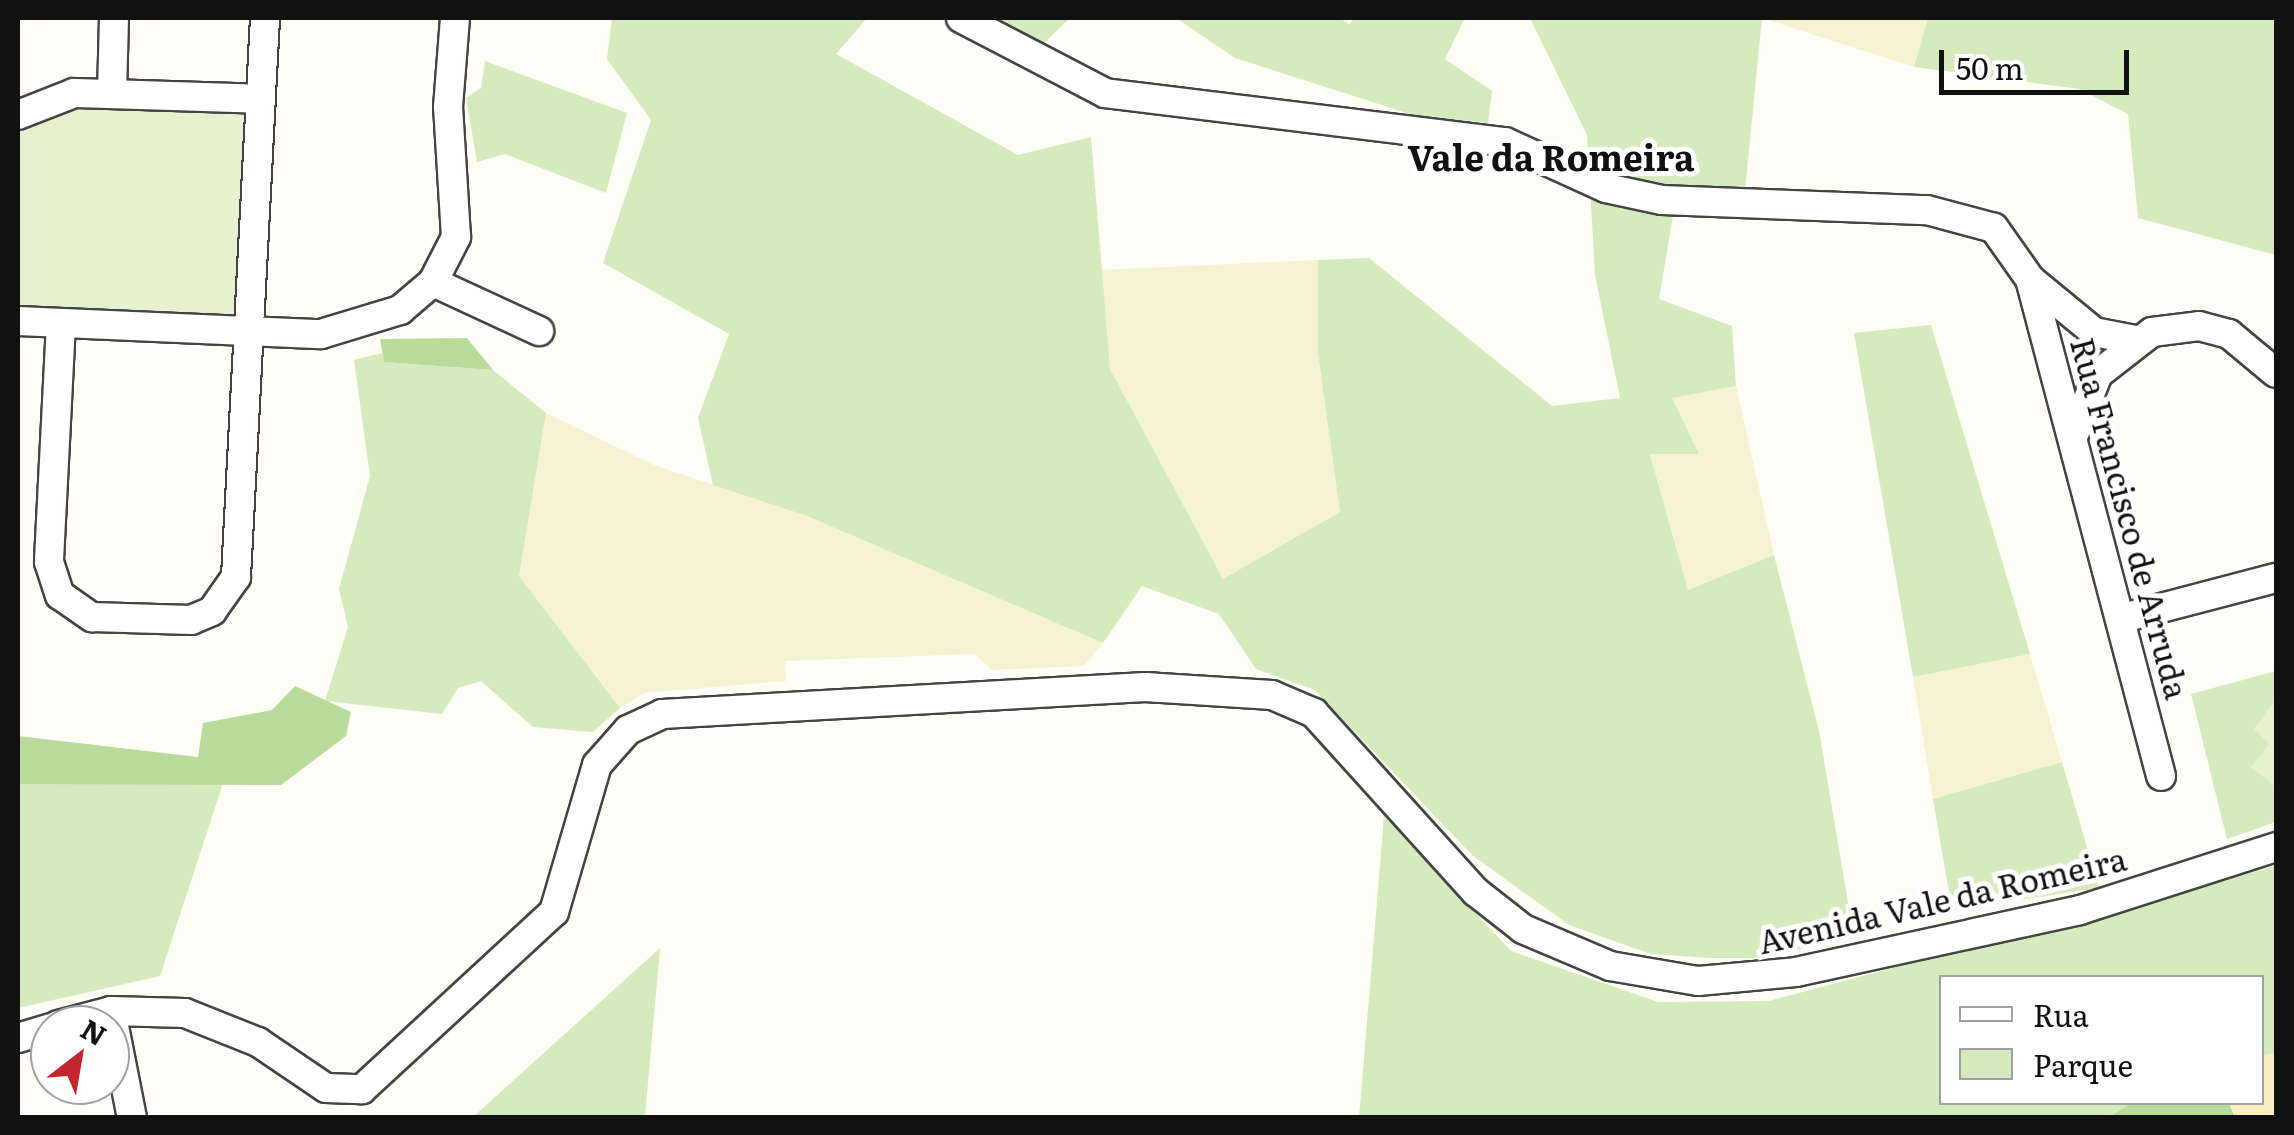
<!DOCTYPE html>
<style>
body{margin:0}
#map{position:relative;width:2294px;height:1135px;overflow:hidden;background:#fffdf5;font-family:Literata,serif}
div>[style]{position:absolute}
.farmland>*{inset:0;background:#f6f3d4}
.green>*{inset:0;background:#d5ebbd}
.forest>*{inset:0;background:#b9dc9c}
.sand>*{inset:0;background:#fbeec1}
.pitch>*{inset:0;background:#e6f2cf}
.roads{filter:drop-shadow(2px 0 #444) drop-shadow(-2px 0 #444) drop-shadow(0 2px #444) drop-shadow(0 -2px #444)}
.minor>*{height:28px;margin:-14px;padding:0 14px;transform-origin:14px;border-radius:14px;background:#fff}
span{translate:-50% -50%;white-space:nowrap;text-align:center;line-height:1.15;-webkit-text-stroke:10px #fff;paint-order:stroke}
.street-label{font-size:32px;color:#111}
.neighbourhood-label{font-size:35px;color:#111;font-weight:700}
.frame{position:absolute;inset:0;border:20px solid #111;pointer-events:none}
.legend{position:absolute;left:1939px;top:975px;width:325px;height:130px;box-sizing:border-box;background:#fff;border:2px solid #a0a0a0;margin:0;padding:12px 18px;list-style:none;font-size:30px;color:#111}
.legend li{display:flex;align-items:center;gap:20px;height:50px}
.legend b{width:50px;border:2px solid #a0a0a0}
.north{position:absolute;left:30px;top:1005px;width:100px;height:100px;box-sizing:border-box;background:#fff;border:2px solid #a0a0a0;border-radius:50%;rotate:31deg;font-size:28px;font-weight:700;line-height:40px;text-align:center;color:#111}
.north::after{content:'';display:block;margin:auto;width:35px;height:45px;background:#c4262e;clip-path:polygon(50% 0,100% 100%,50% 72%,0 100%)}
.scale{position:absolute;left:1939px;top:50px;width:190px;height:45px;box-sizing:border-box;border:5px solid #111;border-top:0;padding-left:12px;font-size:30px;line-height:35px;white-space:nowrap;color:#111;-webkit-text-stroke:8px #fff;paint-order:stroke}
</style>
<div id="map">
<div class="farmland">
<div style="clip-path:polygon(1762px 18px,1928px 18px,1914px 67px)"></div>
<div style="clip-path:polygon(1318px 260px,1318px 354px,1340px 512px,1223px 580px,1110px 369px,1101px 270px)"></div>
<div style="clip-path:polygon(1736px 386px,1774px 555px,1688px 590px,1650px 453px,1698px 454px,1671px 398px)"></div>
<div style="clip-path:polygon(546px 413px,654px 465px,807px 516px,1103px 643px,1084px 666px,992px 670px,975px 654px,785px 661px,786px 681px,644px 693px,620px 708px,519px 576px)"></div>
<div style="clip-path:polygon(2030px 654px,2062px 762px,1933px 799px,1913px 677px)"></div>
</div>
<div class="green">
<div style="clip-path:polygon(612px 18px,867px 18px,836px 54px,1018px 155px,1091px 137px,1110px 369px,1223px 579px,1340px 512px,1318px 354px,1318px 260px,1369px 258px,1552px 406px,1620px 398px,1595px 275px,1587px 135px,1530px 18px,1762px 18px,1745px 191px,1678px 186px,1659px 299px,1732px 326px,1736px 386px,1672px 398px,1699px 454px,1650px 454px,1688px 590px,1774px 555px,1819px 731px,1854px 937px,1762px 958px,1709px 958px,1651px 954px,1569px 925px,1472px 855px,1315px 690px,1256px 669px,1219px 614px,1142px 586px,1103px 643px,807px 516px,713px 485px,698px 418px,729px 334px,603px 263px,651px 120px,607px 59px)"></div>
<div style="clip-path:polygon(997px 18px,1070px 18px,1041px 46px)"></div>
<div style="clip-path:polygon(1176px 18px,1339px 18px,1349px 24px,1355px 18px,1465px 18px,1445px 59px,1492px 91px,1488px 123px,1413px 115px,1235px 58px)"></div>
<div style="clip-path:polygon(1928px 18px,2276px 18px,2276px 255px,2138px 218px,2128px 114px,2079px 89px,1914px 67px)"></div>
<div style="clip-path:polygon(485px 61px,627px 113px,606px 193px,505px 154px,477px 162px,466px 98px,481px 88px)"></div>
<div style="clip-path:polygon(1931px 325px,2030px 654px,1913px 677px,1854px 333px)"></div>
<div style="clip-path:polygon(382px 353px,385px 362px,493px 370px,546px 413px,519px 576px,620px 708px,593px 732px,533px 727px,481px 681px,458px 688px,442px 714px,325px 701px,348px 627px,339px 589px,370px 476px,354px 360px)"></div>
<div style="clip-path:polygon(2276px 671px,2276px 822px,2227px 839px,2191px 694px)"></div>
<div style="clip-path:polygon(2062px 762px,2099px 888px,1952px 910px,1933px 799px)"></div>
<div style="clip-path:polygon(224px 780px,160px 976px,18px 1008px,18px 784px)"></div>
<div style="clip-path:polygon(1384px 816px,1511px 951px,1658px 1002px,1769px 1001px,2276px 866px,2276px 1053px,2262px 1056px,2262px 978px,1942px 978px,1942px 1102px,2133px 1103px,2107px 1117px,1359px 1118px)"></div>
<div style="clip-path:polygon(660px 948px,645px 1117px,473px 1117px)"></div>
</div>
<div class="forest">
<div style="clip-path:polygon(467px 338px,493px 370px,384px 362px,380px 339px)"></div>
<div style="clip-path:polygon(295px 686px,351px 712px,346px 736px,281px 785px,18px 784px,18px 736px,198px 757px,203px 723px,272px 710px)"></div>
<div style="clip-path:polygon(2133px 1102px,2229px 1103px,2235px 1117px,2107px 1118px)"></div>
</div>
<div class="sand">
<div style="clip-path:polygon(2276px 1053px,2276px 1117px,2236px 1117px,2229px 1103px,2262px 1102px,2262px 1056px)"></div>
</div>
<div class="pitch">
<div style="clip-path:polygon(75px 101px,240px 110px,248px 119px,239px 314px,18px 310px,18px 127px)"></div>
<div style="clip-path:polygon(2276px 699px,2276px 787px,2251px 767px,2269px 744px,2254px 729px)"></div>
</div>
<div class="roads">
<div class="minor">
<div style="left:961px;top:18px;width:162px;rotate:27.5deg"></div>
<div style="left:1105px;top:93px;width:403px;rotate:7deg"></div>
<div style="left:1505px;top:142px;width:111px;rotate:24.5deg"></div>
<div style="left:1606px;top:188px;width:57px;rotate:12.1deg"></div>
<div style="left:1662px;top:200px;width:265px;rotate:2.2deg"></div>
<div style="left:1927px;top:210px;width:69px;rotate:15deg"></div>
<div style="left:1994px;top:228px;width:62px;rotate:54.8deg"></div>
<div style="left:2030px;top:279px;width:514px;rotate:75.23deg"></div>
<div style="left:112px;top:94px;width:76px;rotate:-88.5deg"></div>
<div style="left:18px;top:115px;width:60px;rotate:-21.4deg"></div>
<div style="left:74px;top:93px;width:187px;rotate:1.8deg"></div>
<div style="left:2031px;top:280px;width:82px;rotate:39.5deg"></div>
<div style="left:2094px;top:332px;width:42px;rotate:11deg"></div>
<div style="left:433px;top:282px;width:117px;rotate:24.8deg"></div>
<div style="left:18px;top:321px;width:303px;rotate:2.5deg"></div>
<div style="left:321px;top:334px;width:83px;rotate:-16.9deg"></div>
<div style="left:400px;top:310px;width:43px;rotate:-40.3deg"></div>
<div style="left:433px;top:282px;width:51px;rotate:-62.9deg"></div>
<div style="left:456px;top:237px;width:130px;rotate:-93.5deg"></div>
<div style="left:448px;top:107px;width:89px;rotate:-85.5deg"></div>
<div style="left:61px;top:323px;width:239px;rotate:92.9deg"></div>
<div style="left:49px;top:562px;width:35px;rotate:72deg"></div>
<div style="left:60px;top:595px;width:39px;rotate:35deg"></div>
<div style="left:92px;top:617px;width:99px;rotate:1.7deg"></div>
<div style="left:191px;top:620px;width:23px;rotate:-23deg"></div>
<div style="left:212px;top:611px;width:42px;rotate:-54.8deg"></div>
<div style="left:236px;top:577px;width:560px;rotate:-87.03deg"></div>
<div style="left:2075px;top:432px;width:62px;rotate:-68.4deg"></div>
<div style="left:2098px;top:374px;width:68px;rotate:-37.9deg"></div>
<div style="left:2152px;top:332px;width:47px;rotate:-7.3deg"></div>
<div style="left:2199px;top:326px;width:31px;rotate:15deg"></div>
<div style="left:2229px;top:334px;width:61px;rotate:39.7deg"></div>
<div style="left:2123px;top:618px;width:158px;rotate:-14.7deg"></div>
<div style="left:111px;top:1011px;width:109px;rotate:78.9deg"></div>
<div style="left:58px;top:1025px;width:55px;rotate:-14.8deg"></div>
<div style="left:111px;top:1011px;width:74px;rotate:1.5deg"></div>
<div style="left:185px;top:1013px;width:79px;rotate:21.7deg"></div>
<div style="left:258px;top:1042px;width:82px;rotate:34.1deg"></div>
<div style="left:326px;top:1088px;width:36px;rotate:2deg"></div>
<div style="left:362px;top:1089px;width:261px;rotate:-42.7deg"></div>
<div style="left:554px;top:912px;width:153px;rotate:-73.7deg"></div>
<div style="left:597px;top:765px;width:47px;rotate:-48.5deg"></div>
<div style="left:628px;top:730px;width:38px;rotate:-25deg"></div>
<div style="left:662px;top:714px;width:484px;rotate:-3.2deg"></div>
<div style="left:1145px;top:687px;width:127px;rotate:3.6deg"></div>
<div style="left:1272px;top:695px;width:46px;rotate:23.2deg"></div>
<div style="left:1314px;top:713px;width:241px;rotate:47.9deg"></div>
<div style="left:1476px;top:892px;width:60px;rotate:38.2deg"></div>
<div style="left:1523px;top:929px;width:95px;rotate:23deg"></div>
<div style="left:1610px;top:966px;width:89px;rotate:9.7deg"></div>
<div style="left:1698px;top:981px;width:98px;rotate:-5.2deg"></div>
<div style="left:1796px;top:972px;width:291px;rotate:-12.3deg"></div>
<div style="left:2080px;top:910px;width:206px;rotate:-17.8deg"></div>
<div style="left:18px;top:1038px;width:34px;rotate:-17deg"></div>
</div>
</div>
<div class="street-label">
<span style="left:2131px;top:518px;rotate:75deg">Rua Francisco de Arruda</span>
<span style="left:1942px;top:899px;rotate:-13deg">Avenida Vale da Romeira</span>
</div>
<div class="neighbourhood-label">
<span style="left:1551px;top:156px">Vale da Romeira</span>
</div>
<div class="frame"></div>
<ul class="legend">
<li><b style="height:12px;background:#fff"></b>Rua</li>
<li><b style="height:28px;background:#d5ebbd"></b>Parque</li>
</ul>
<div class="north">N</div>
<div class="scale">50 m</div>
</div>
